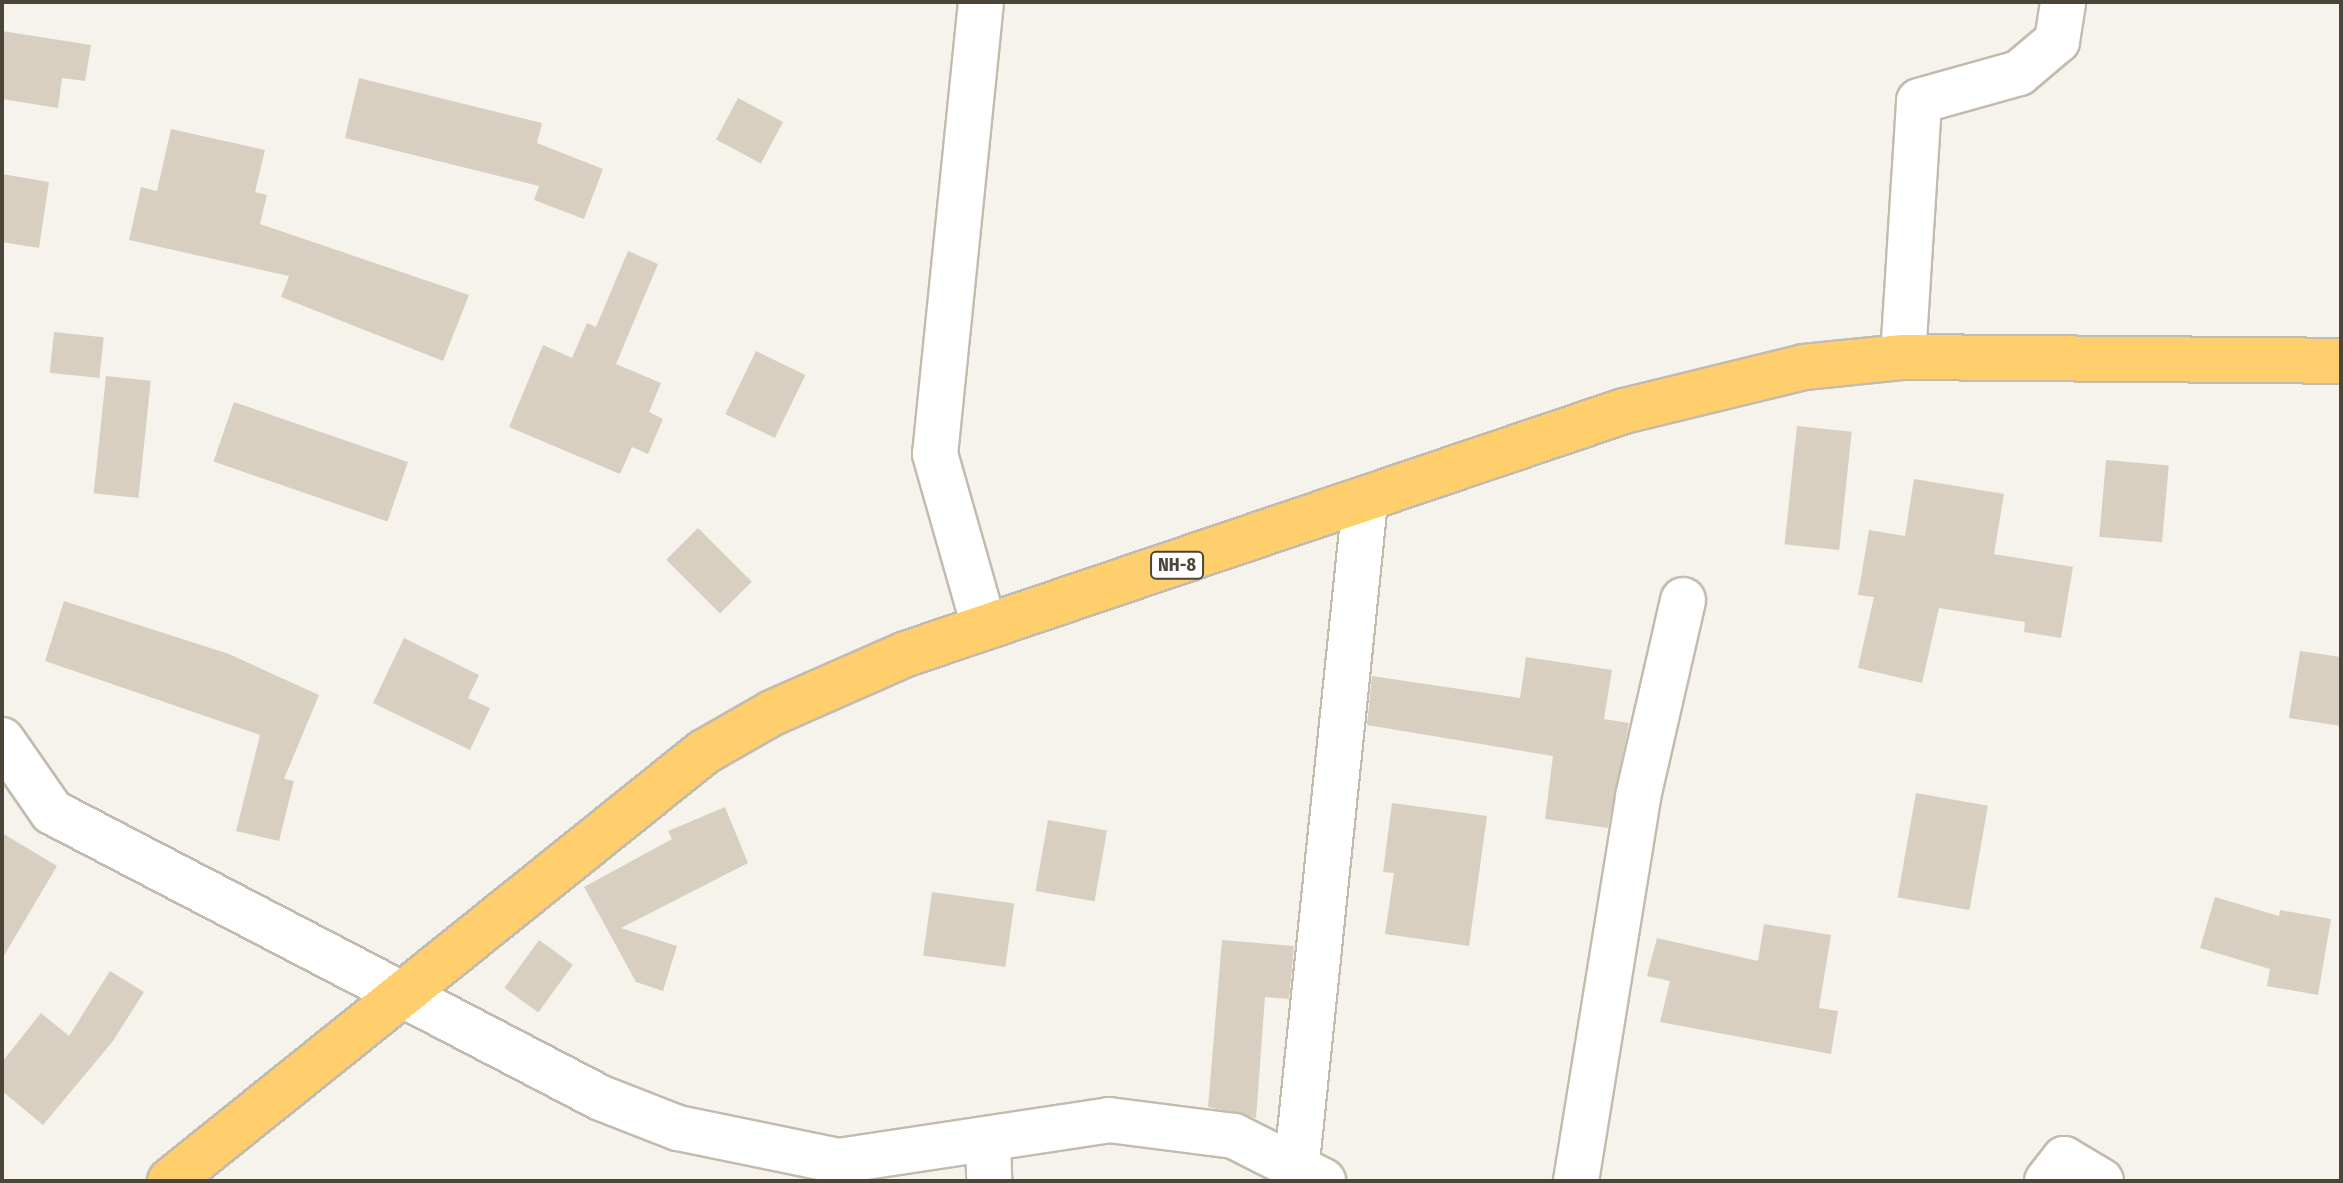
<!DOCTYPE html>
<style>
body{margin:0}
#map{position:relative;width:2343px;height:1183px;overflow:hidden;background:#f6f3ec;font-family:"Fira Sans Condensed",sans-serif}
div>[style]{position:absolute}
.building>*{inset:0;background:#d8cfc1;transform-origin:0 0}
.roads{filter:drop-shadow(2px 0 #c2bbae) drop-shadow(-2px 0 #c2bbae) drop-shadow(0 2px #c2bbae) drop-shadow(0 -2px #c2bbae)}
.minor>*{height:44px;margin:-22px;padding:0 22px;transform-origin:22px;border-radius:22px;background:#fff}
.highway>*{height:44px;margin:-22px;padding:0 22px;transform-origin:22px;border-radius:22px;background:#ffcf6e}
span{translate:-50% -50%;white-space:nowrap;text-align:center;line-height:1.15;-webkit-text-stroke:8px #fff;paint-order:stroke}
.shield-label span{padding:2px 6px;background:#fff;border:2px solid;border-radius:6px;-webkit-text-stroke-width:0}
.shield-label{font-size:18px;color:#4b4439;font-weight:700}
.frame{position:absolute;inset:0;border:4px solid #4b4439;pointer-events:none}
</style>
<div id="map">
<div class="building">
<div style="clip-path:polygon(2px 31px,91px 45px,85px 81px,62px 78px,58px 108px,2px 99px)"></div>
<div style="clip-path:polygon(359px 78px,542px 123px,537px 143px,603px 169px,584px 219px,534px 200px,539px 186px,345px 138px)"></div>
<div style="left:738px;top:98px;width:51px;height:47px;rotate:28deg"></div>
<div style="clip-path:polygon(171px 129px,265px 150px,255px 192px,267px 195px,260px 224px,469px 295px,443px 361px,281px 297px,289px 276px,129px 240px,141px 187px,157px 191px)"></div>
<div style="clip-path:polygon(2px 174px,49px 182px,39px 248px,2px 242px)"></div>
<div style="clip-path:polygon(628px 251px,658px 264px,616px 364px,661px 383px,649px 412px,663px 419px,648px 454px,632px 447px,620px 474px,509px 427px,543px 345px,572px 358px,587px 323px,596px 327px)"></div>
<div style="left:54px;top:332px;width:50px;height:41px;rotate:6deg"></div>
<div style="left:756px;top:351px;width:55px;height:70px;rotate:26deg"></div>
<div style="left:106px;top:376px;width:45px;height:118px;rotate:6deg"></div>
<div style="left:234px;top:402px;width:184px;height:63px;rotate:19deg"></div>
<div style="left:1797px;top:426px;width:55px;height:119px;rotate:6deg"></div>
<div style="left:2106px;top:460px;width:63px;height:77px;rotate:5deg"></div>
<div style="clip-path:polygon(1914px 479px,2004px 494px,1994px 554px,2073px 567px,2061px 638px,2024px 632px,2025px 622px,1939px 608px,1922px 683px,1858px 668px,1874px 597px,1858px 595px,1869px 530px,1905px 536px)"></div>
<div style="left:698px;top:528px;width:76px;height:45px;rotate:45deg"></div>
<div style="clip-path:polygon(64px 601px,229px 654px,319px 695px,284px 779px,294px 781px,279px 841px,236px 831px,260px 735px,45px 661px)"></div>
<div style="clip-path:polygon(404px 638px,479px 675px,468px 698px,490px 708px,470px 750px,373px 703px)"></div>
<div style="clip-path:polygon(2300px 651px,2341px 657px,2341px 726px,2289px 718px)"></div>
<div style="clip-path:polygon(1526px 657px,1612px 670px,1604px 719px,1629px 723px,1608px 828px,1545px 819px,1553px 756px,1367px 725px,1372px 676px,1520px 698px)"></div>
<div style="left:1916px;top:793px;width:73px;height:106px;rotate:10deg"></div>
<div style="clip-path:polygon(1392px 803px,1487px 816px,1469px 946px,1385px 934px,1394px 873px,1383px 872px)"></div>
<div style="clip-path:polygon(725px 807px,748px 863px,621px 928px,677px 946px,663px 991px,636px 982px,584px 887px,672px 839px,668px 831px)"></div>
<div style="left:1048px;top:820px;width:60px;height:72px;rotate:10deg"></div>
<div style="clip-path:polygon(2px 833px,57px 866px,2px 959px)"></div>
<div style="left:932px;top:892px;width:83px;height:64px;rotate:8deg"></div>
<div style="clip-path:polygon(2215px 897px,2279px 916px,2280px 910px,2331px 919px,2318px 995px,2267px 986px,2270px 969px,2200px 948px)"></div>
<div style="clip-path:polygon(1764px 924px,1831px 935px,1819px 1008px,1838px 1011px,1831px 1054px,1660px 1022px,1670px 981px,1647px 976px,1657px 938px,1758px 961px)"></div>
<div style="left:539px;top:940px;width:42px;height:59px;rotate:36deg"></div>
<div style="clip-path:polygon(1222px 940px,1294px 946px,1289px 999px,1265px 997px,1256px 1118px,1208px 1107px)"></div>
<div style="clip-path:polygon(110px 971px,144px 992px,113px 1041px,43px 1125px,2px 1091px,2px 1062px,41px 1013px,69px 1036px)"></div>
</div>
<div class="roads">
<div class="minor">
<div style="left:981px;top:2px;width:454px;rotate:95.8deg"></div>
<div style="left:935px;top:454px;width:179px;rotate:74.1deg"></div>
<div style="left:1903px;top:357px;width:256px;rotate:-86.4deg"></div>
<div style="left:1919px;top:101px;width:104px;rotate:-15.6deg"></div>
<div style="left:2019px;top:73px;width:50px;rotate:-40.1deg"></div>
<div style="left:2057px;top:41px;width:39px;rotate:-81deg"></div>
<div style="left:2px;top:740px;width:88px;rotate:55.2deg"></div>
<div style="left:52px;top:812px;width:619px;rotate:27.52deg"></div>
<div style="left:601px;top:1098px;width:83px;rotate:21.3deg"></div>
<div style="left:678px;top:1128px;width:164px;rotate:11.6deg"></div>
<div style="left:839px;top:1161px;width:273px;rotate:-8.6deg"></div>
<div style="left:1109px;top:1120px;width:126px;rotate:7.3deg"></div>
<div style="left:1234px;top:1136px;width:100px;rotate:26.8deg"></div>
<div style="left:988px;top:1143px;width:38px;rotate:88deg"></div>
<div style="left:1295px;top:1181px;width:684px;rotate:-84.12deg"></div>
<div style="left:1576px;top:1181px;width:389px;rotate:-80.8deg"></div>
<div style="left:1638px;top:797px;width:202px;rotate:-77.1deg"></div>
<div style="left:2047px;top:1181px;width:28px;rotate:-52deg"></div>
<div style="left:2064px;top:1159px;width:43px;rotate:30.7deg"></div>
</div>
<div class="highway">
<div style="left:170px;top:1181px;width:685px;rotate:-38.78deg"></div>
<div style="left:704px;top:752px;width:78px;rotate:-29.8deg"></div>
<div style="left:772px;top:713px;width:146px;rotate:-23.8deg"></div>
<div style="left:906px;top:654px;width:758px;rotate:-18.7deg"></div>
<div style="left:1624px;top:411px;width:185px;rotate:-13.7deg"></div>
<div style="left:1804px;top:367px;width:100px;rotate:-5.8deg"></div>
<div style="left:1903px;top:357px;width:438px;rotate:0.5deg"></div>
</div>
</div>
<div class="shield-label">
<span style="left:1177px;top:565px">NH-8</span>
</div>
<div class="frame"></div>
</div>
